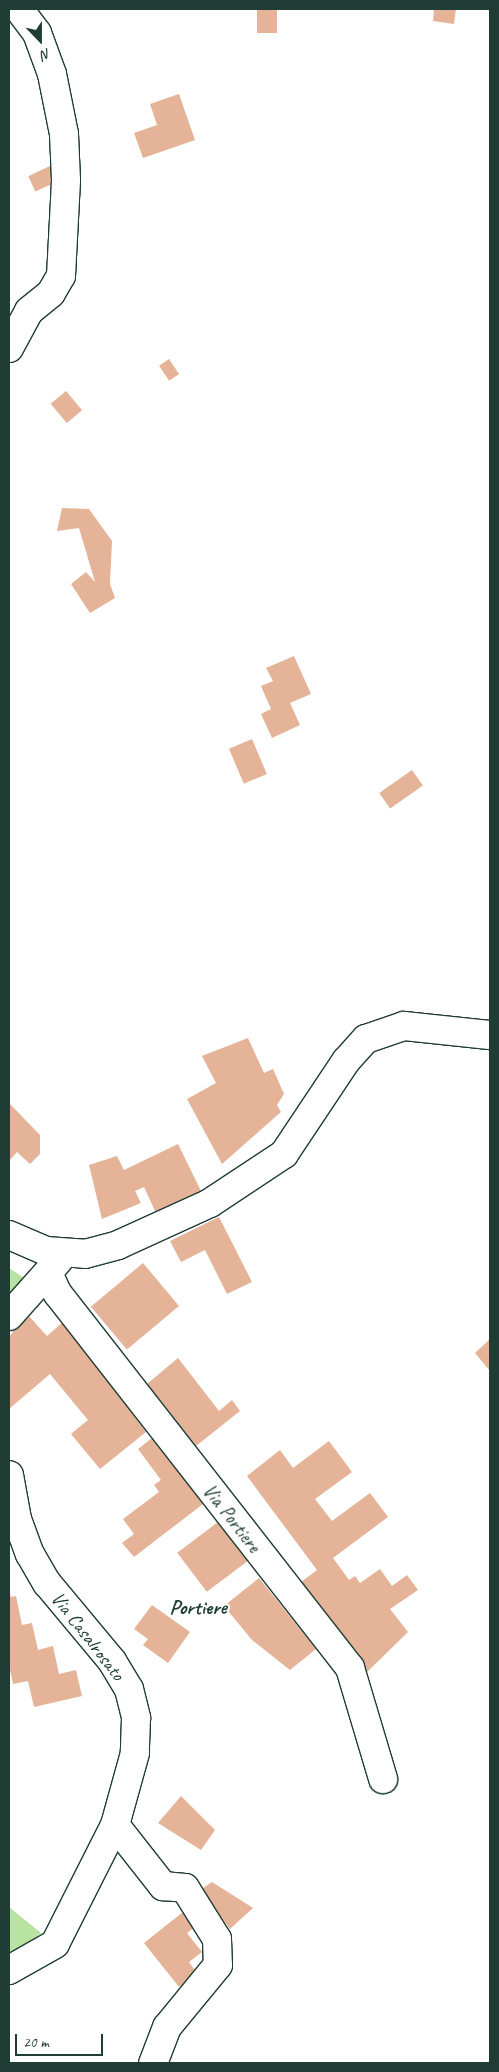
<!DOCTYPE html>
<style>
body{margin:0}
#map{position:relative;width:499px;height:2072px;overflow:hidden;background:#fff;font-family:Caveat,sans-serif}
div>[style]{position:absolute}
.green>*{inset:0;background:#b9e3a0}
.building>*{inset:0;background:#e5b397;transform-origin:0 0}
.roads{filter:drop-shadow(1px 0 #1f3d34) drop-shadow(-1px 0 #1f3d34) drop-shadow(0 1px #1f3d34) drop-shadow(0 -1px #1f3d34)}
.minor>*{height:28px;margin:-14px;padding:0 14px;transform-origin:14px;border-radius:14px;background:#fff}
span{translate:-50% -50%;white-space:nowrap;text-align:center;line-height:1.15;-webkit-text-stroke:4px #fff;paint-order:stroke}
.street-label{font-size:20px;color:#1f3d34}
.neighbourhood-label{font-size:21px;color:#1f3d34;font-weight:700}
.frame{position:absolute;inset:0;border:10px solid #1f3d34;pointer-events:none}
.north{position:absolute;left:15px;top:15px;width:50px;height:50px;-webkit-text-stroke:4px #fff;paint-order:stroke;rotate:158deg;font-size:14px;font-weight:700;line-height:20px;text-align:center;color:#1f3d34}
.north::after{content:'';display:block;margin:auto;width:18px;height:22px;background:#1f3d34;clip-path:polygon(50% 0,100% 100%,50% 72%,0 100%)}
.scale{position:absolute;left:15px;top:2034px;width:88px;height:22px;box-sizing:border-box;border:2px solid #1f3d34;border-top:0;padding-left:6px;font-size:15px;line-height:18px;white-space:nowrap;color:#1f3d34;-webkit-text-stroke:4px #fff;paint-order:stroke}
</style>
<div id="map">
<div class="green">
<div style="clip-path:polygon(9px 1268px,24px 1278px,9px 1293px)"></div>
<div style="clip-path:polygon(9px 1907px,41px 1933px,9px 1959px)"></div>
</div>
<div class="building">
<div style="left:257px;top:9px;width:20px;height:24px"></div>
<div style="clip-path:polygon(434px 9px,456px 9px,454px 24px,433px 21px)"></div>
<div style="clip-path:polygon(179px 94px,195px 140px,143px 158px,134px 133px,157px 125px,150px 104px)"></div>
<div style="left:50px;top:166px;width:17px;height:24px;rotate:65deg"></div>
<div style="left:169px;top:359px;width:18px;height:12px;rotate:56deg"></div>
<div style="left:66px;top:391px;width:25px;height:20px;rotate:50deg"></div>
<div style="clip-path:polygon(62px 508px,89px 509px,112px 541px,110px 584px,115px 598px,90px 613px,71px 584px,86px 572px,95px 582px,79px 528px,57px 531px)"></div>
<div style="clip-path:polygon(294px 656px,311px 694px,290px 703px,300px 725px,272px 738px,261px 714px,271px 709px,261px 686px,273px 681px,266px 668px)"></div>
<div style="left:252px;top:739px;width:38px;height:25px;rotate:67deg"></div>
<div style="left:412px;top:770px;width:19px;height:40px;rotate:55deg"></div>
<div style="clip-path:polygon(248px 1038px,264px 1073px,273px 1069px,284px 1094px,277px 1105px,281px 1112px,222px 1164px,187px 1099px,216px 1083px,202px 1056px)"></div>
<div style="clip-path:polygon(9px 1103px,40px 1135px,40px 1154px,30px 1164px,17px 1152px,9px 1161px)"></div>
<div style="clip-path:polygon(178px 1144px,201px 1191px,156px 1213px,144px 1187px,135px 1191px,141px 1203px,102px 1219px,89px 1165px,117px 1156px,124px 1170px)"></div>
<div style="clip-path:polygon(219px 1217px,252px 1282px,227px 1294px,205px 1250px,181px 1262px,170px 1241px)"></div>
<div style="left:143px;top:1263px;width:56px;height:68px;rotate:50deg"></div>
<div style="clip-path:polygon(27px 1314px,47px 1336px,64px 1321px,146px 1432px,100px 1469px,71px 1434px,88px 1420px,50px 1374px,9px 1409px,9px 1337px)"></div>
<div style="clip-path:polygon(490px 1339px,490px 1371px,475px 1353px)"></div>
<div style="clip-path:polygon(178px 1358px,219px 1411px,232px 1400px,240px 1411px,196px 1446px,147px 1384px)"></div>
<div style="clip-path:polygon(152px 1438px,203px 1504px,134px 1557px,122px 1543px,134px 1534px,123px 1519px,159px 1492px,154px 1485px,161px 1480px,138px 1449px)"></div>
<div style="clip-path:polygon(329px 1441px,352px 1472px,315px 1499px,332px 1521px,370px 1493px,388px 1517px,333px 1558px,349px 1580px,355px 1576px,360px 1583px,380px 1569px,392px 1586px,407px 1575px,418px 1590px,390px 1609px,408px 1632px,365px 1674px,301px 1582px,317px 1570px,247px 1476px,280px 1450px,293px 1468px)"></div>
<div style="left:218px;top:1522px;width:49px;height:51px;rotate:53deg"></div>
<div style="clip-path:polygon(259px 1578px,316px 1649px,290px 1670px,252px 1640px,224px 1606px)"></div>
<div style="clip-path:polygon(9px 1591px,11px 1597px,16px 1596px,22px 1625px,32px 1623px,38px 1650px,53px 1646px,59px 1674px,76px 1670px,82px 1696px,34px 1707px,28px 1681px,13px 1684px,9px 1665px)"></div>
<div style="clip-path:polygon(152px 1605px,190px 1632px,168px 1663px,143px 1645px,148px 1639px,134px 1629px)"></div>
<div style="clip-path:polygon(181px 1796px,215px 1830px,201px 1850px,158px 1823px)"></div>
<div style="clip-path:polygon(212px 1882px,253px 1908px,230px 1929px,200px 1890px)"></div>
<div style="clip-path:polygon(183px 1912px,195px 1927px,187px 1933px,202px 1952px,189px 1962px,197px 1973px,179px 1987px,144px 1943px)"></div>
</div>
<div class="roads">
<div class="minor">
<div style="left:9px;top:348px;width:42px;rotate:-61.6deg"></div>
<div style="left:29px;top:311px;width:28px;rotate:-39deg"></div>
<div style="left:51px;top:293px;width:20px;rotate:-60deg"></div>
<div style="left:61px;top:276px;width:96px;rotate:-87deg"></div>
<div style="left:66px;top:180px;width:46px;rotate:-92.5deg"></div>
<div style="left:64px;top:134px;width:61px;rotate:-101.3deg"></div>
<div style="left:52px;top:74px;width:44px;rotate:-110.1deg"></div>
<div style="left:37px;top:33px;width:30px;rotate:-127deg"></div>
<div style="left:9px;top:1235px;width:40px;rotate:23.4deg"></div>
<div style="left:46px;top:1251px;width:39px;rotate:4deg"></div>
<div style="left:85px;top:1254px;width:34px;rotate:-15deg"></div>
<div style="left:118px;top:1245px;width:101px;rotate:-24.5deg"></div>
<div style="left:210px;top:1203px;width:89px;rotate:-33.5deg"></div>
<div style="left:284px;top:1154px;width:112px;rotate:-56.3deg"></div>
<div style="left:346px;top:1061px;width:30px;rotate:-48deg"></div>
<div style="left:366px;top:1039px;width:40px;rotate:-18.9deg"></div>
<div style="left:404px;top:1026px;width:86px;rotate:6deg"></div>
<div style="left:48px;top:1273px;width:23px;rotate:65deg"></div>
<div style="left:58px;top:1294px;width:474px;rotate:52deg"></div>
<div style="left:350px;top:1668px;width:116px;rotate:73.4deg"></div>
<div style="left:9px;top:1316px;width:74px;rotate:-48.3deg"></div>
<div style="left:9px;top:1475px;width:45px;rotate:79.7deg"></div>
<div style="left:17px;top:1519px;width:37px;rotate:70deg"></div>
<div style="left:30px;top:1554px;width:34px;rotate:60deg"></div>
<div style="left:47px;top:1583px;width:102px;rotate:50.2deg"></div>
<div style="left:112px;top:1661px;width:33px;rotate:59deg"></div>
<div style="left:129px;top:1689px;width:30px;rotate:76deg"></div>
<div style="left:136px;top:1718px;width:35px;rotate:92deg"></div>
<div style="left:135px;top:1753px;width:75px;rotate:105.5deg"></div>
<div style="left:115px;top:1825px;width:133px;rotate:116.8deg"></div>
<div style="left:55px;top:1944px;width:53px;rotate:150.5deg"></div>
<div style="left:115px;top:1825px;width:78px;rotate:51.8deg"></div>
<div style="left:163px;top:1886px;width:22px;rotate:5deg"></div>
<div style="left:185px;top:1888px;width:60px;rotate:57.9deg"></div>
<div style="left:217px;top:1939px;width:26px;rotate:88deg"></div>
<div style="left:218px;top:1965px;width:80px;rotate:129.4deg"></div>
<div style="left:167px;top:2027px;width:39px;rotate:111deg"></div>
</div>
</div>
<div class="street-label">
<span style="left:232px;top:1518px;rotate:52deg">Via Portiere</span>
<span style="left:88px;top:1636px;rotate:52deg">Via Casalrosato</span>
</div>
<div class="neighbourhood-label">
<span style="left:198px;top:1607px">Portiere</span>
</div>
<div class="frame"></div>
<div class="north">N</div>
<div class="scale">20 m</div>
</div>
